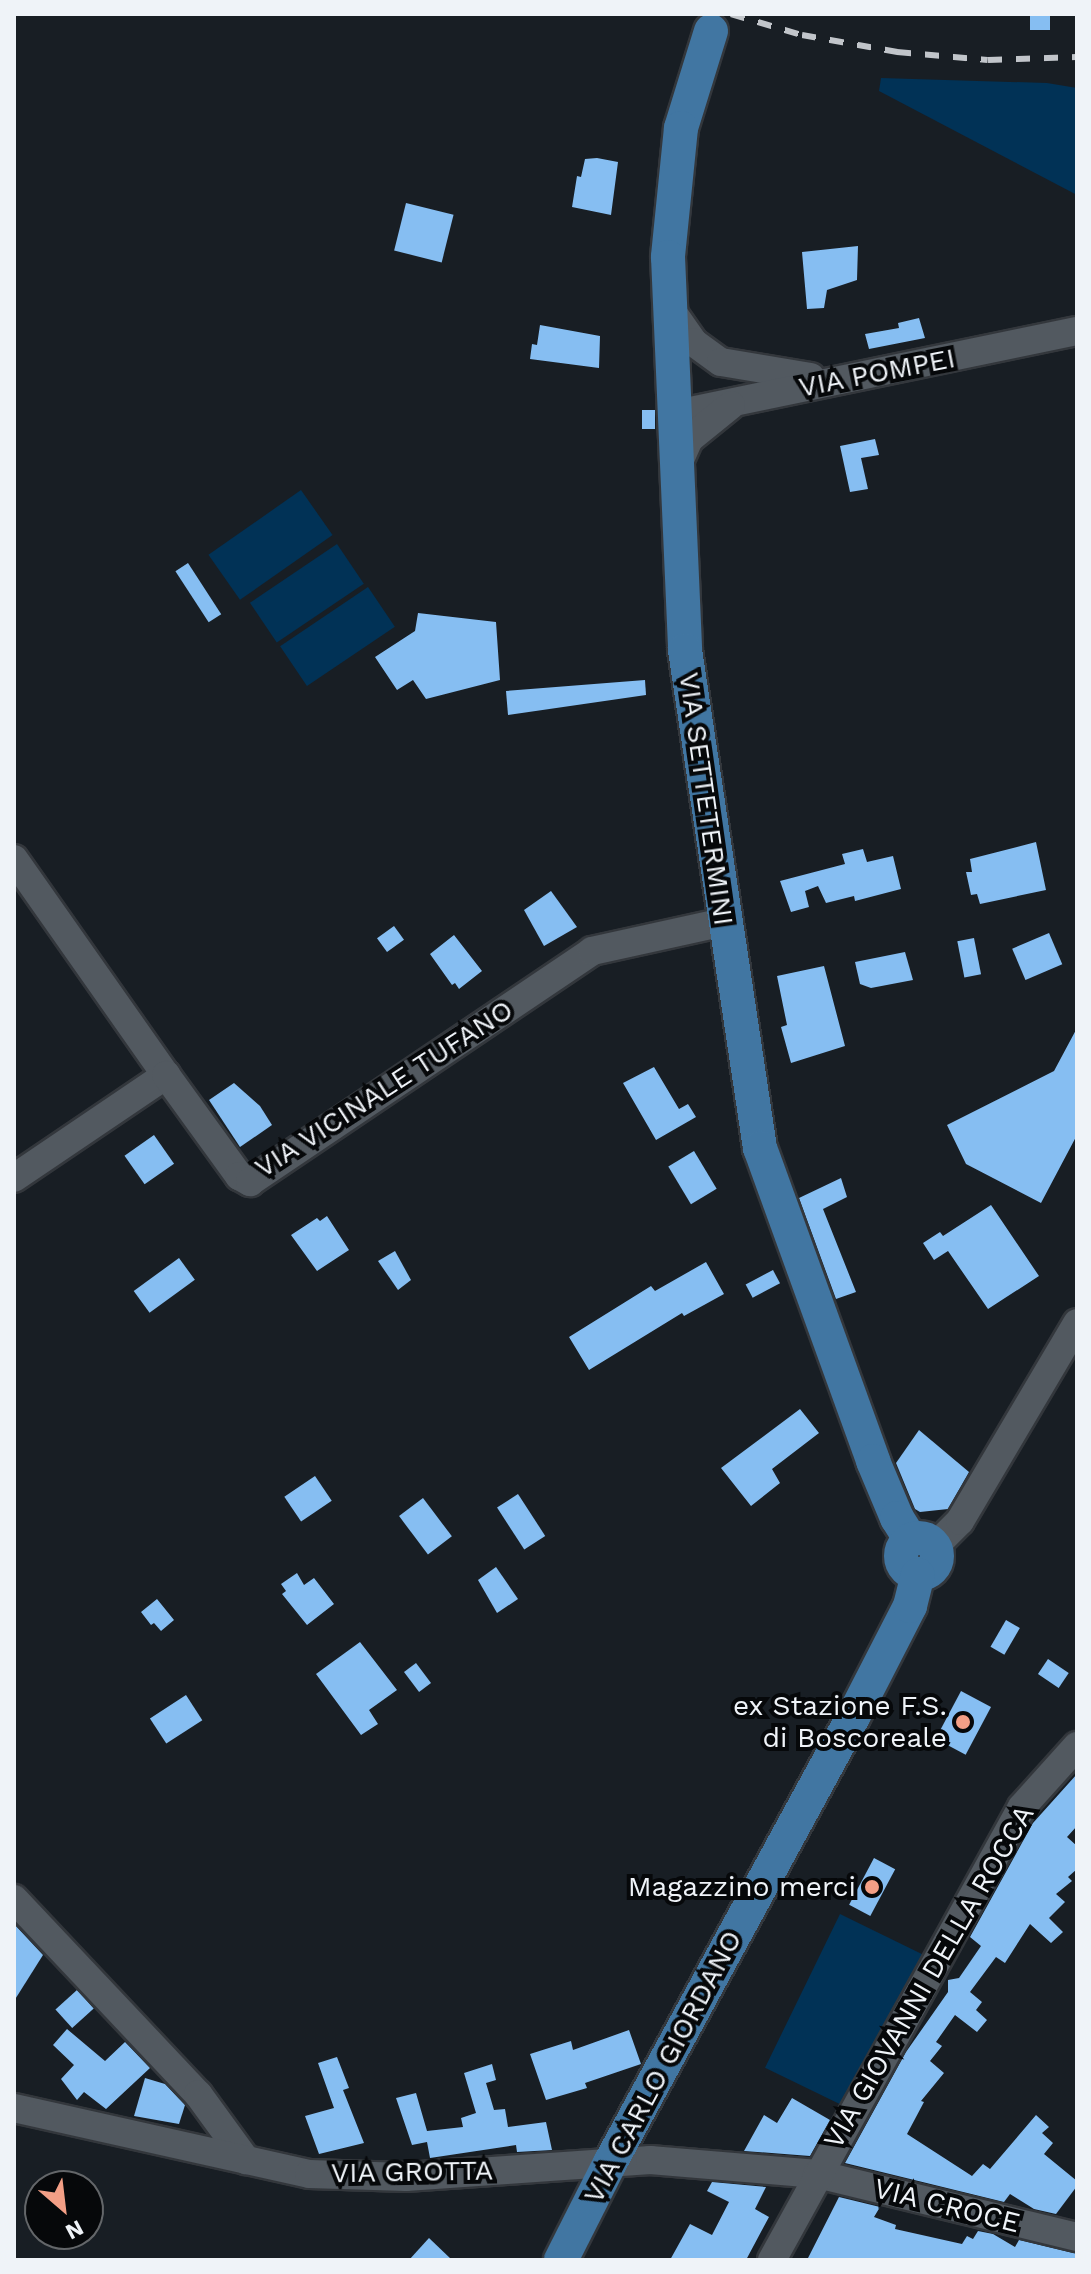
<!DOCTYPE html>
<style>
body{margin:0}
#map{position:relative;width:1091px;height:2274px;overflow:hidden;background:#181e24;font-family:"Work Sans",sans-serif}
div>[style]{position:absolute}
.green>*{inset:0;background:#013256;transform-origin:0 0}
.building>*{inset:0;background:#86bef2;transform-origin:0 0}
.roads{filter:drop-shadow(2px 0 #33373c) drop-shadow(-2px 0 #33373c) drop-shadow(0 2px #33373c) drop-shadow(0 -2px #33373c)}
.minor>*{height:28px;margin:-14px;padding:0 14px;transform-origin:14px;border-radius:14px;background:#525960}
.major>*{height:34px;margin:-17px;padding:0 17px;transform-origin:17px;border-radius:17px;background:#4176a2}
.major>.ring{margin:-17px;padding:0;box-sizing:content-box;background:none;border:34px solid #4176a2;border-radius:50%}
.rail>*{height:6px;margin-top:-3px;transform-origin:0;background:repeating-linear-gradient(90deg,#c1c5ca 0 14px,transparent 0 28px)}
.dots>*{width:22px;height:22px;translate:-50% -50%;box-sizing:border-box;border:4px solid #06080a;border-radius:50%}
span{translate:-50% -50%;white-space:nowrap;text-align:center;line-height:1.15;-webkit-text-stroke:8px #06080a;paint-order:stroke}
.street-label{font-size:28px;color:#eff3f8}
.poi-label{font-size:28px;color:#eff3f8}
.right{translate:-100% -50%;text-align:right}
.frame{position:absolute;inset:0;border:16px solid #eff3f8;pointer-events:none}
.north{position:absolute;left:24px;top:2170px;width:80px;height:80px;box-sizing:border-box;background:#06080a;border:2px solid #636669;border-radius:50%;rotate:152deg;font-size:22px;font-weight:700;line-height:32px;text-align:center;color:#eff3f8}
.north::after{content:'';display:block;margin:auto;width:28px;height:36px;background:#f39f86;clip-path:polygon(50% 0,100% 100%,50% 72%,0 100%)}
</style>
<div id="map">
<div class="green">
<div style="clip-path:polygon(881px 78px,1047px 83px,1077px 88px,1077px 195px,879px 91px)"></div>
<div style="left:301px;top:490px;width:55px;height:113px;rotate:55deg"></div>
<div style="left:337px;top:544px;width:48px;height:105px;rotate:56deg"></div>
<div style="left:368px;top:587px;width:48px;height:106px;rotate:56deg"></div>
<div style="left:840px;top:1914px;width:95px;height:171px;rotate:26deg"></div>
</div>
<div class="building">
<div style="left:1030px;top:14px;width:20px;height:16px"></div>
<div style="clip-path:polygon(597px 158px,618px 162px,611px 215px,572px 207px,577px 176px,581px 177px,585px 159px)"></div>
<div style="left:406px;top:203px;width:49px;height:49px;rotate:14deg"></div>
<div style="clip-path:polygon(858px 246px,857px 280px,827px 290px,824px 308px,807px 309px,802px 252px)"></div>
<div style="clip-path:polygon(919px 318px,925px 338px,869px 349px,865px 334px,899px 328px,898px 323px)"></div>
<div style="clip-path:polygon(540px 325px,600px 336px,599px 368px,530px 359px,532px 344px,537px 345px)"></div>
<div style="left:642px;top:410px;width:13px;height:19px"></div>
<div style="clip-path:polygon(875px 439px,879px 455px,861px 458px,868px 489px,850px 492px,840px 446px)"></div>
<div style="left:188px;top:563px;width:61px;height:15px;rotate:57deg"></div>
<div style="clip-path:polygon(418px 613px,496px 622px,500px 680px,426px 699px,413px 680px,397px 690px,375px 657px,415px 631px)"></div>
<div style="clip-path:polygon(645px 680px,646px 695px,508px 715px,506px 691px)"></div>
<div style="clip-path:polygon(1036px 842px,1046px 890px,980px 904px,977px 894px,971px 895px,966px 872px,972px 872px,970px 859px)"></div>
<div style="clip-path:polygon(863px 849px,867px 862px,893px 856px,901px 889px,855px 901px,854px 896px,826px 903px,818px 886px,805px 891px,809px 907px,791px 912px,780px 881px,845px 864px,842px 854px)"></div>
<div style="clip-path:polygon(551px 891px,577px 927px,544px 946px,524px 910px)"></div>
<div style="left:394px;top:926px;width:17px;height:21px;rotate:54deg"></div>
<div style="left:1049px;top:933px;width:34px;height:40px;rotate:67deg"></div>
<div style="clip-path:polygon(454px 935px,482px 971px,459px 989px,455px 983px,452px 985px,430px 954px)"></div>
<div style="left:974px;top:938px;width:37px;height:17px;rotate:79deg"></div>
<div style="clip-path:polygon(905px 952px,913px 980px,871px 988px,860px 984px,855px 962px)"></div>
<div style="clip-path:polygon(824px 966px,845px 1046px,791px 1063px,781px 1027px,787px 1025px,777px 976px)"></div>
<div style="clip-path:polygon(1077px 1028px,1077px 1135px,1041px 1203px,966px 1164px,947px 1125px,1054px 1071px)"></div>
<div style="clip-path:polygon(654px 1067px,679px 1109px,688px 1104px,696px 1117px,656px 1140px,623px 1083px)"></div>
<div style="clip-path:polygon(234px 1083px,260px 1106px,272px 1125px,240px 1147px,209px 1100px)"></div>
<div style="left:154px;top:1135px;width:35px;height:36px;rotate:55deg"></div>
<div style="left:694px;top:1151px;width:44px;height:30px;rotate:59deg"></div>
<div style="clip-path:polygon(841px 1178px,847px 1197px,823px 1209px,856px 1292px,836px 1299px,799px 1198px)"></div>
<div style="clip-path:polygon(991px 1205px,1039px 1276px,988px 1309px,948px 1251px,934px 1260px,923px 1243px,940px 1232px,943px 1236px)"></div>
<div style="clip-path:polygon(327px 1216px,349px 1250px,317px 1271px,291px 1235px,317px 1218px,320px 1221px)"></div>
<div style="clip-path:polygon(395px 1251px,411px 1280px,398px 1290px,378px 1261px)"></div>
<div style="left:179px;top:1258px;width:27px;height:56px;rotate:54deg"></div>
<div style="clip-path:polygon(706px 1262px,724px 1294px,684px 1316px,682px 1313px,589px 1370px,569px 1337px,651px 1286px,655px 1291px)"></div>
<div style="left:773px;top:1270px;width:15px;height:31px;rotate:62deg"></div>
<div style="clip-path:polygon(800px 1409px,819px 1433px,772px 1469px,780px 1483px,751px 1506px,721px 1468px)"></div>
<div style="clip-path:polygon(919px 1430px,969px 1472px,948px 1509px,920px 1512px,915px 1509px,896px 1463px)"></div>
<div style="left:315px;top:1476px;width:30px;height:37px;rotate:56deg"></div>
<div style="left:518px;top:1494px;width:50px;height:25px;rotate:57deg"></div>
<div style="left:423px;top:1498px;width:48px;height:30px;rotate:53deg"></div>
<div style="clip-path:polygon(496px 1567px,518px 1599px,497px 1613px,478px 1580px)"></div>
<div style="clip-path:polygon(297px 1573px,304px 1585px,314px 1578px,334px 1604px,307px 1625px,282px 1594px,286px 1591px,281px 1584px)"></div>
<div style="clip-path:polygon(157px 1599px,174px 1620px,161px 1631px,154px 1623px,151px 1625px,141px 1612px)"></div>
<div style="left:1006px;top:1620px;width:16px;height:31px;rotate:30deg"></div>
<div style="clip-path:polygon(360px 1642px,397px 1690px,369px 1710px,378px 1724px,361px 1735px,316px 1674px)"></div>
<div style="left:1048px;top:1659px;width:25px;height:18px;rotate:34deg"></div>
<div style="left:416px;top:1663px;width:25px;height:15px;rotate:53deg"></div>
<div style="left:961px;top:1691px;width:34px;height:54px;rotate:28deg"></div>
<div style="left:186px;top:1695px;width:30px;height:43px;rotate:57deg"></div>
<div style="clip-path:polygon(1077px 1774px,1077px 1826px,1067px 1837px,1077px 1846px,1077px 1869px,1068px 1877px,1072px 1881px,1056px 1894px,1065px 1902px,1049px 1918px,1063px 1932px,1051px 1943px,1030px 1924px,1005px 1963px,996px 1957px,970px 1992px,982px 2002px,976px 2010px,987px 2020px,977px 2032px,955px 2015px,936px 2042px,942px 2046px,930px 2061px,944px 2073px,921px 2101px,924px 2102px,907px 2134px,972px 2176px,983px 2164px,990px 2169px,1036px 2115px,1049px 2127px,1042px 2133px,1053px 2143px,1044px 2154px,1077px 2181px,1077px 2186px,1056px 2214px,1034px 2209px,1010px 2194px,1004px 2202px,845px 2163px,906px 2052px,948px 1992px,948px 1980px,959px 1978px,981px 1946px,970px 1937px,1033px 1823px)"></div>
<div style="left:874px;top:1858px;width:24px;height:53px;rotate:28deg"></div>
<div style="clip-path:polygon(14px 1924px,43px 1955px,14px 2001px)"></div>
<div style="left:77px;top:1990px;width:25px;height:29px;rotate:48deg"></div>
<div style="clip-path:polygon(67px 2029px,105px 2061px,125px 2042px,150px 2068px,106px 2109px,84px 2092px,77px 2100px,61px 2079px,74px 2065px,53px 2045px)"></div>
<div style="clip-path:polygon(629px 2030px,641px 2064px,585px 2083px,587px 2088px,546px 2100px,530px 2054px,571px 2041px,573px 2050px)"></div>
<div style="clip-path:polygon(337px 2057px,349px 2088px,343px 2090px,364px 2143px,319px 2154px,305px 2116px,334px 2108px,318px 2063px)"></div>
<div style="clip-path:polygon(492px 2064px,496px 2080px,486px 2083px,494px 2110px,505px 2109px,508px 2127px,546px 2122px,552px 2150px,517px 2152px,516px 2145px,430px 2158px,427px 2142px,412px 2145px,396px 2098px,416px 2093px,427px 2131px,463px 2127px,461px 2118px,476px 2113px,464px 2073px)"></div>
<div style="clip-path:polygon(145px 2078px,165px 2084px,185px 2105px,179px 2124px,134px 2116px)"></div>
<div style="clip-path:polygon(792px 2098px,830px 2120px,810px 2156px,744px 2151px,764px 2115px,777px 2123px)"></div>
<div style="clip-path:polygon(712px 2182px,766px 2187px,755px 2209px,769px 2217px,746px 2260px,670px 2260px,690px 2224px,712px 2235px,729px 2202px,707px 2191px)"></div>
<div style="clip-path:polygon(839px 2197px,880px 2207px,874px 2217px,896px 2225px,895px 2229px,962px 2244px,967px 2236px,973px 2239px,978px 2231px,993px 2234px,1015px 2247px,1019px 2240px,1077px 2254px,1077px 2260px,807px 2260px)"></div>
<div style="clip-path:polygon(429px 2238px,452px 2260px,409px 2260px)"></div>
</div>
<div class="roads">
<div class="minor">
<div style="left:671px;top:310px;width:39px;rotate:55deg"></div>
<div style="left:693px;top:342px;width:34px;rotate:36deg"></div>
<div style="left:721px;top:362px;width:91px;rotate:9.5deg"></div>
<div style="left:676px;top:414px;width:409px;rotate:-11.7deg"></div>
<div style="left:678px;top:464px;width:27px;rotate:-66deg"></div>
<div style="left:689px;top:439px;width:54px;rotate:-39deg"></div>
<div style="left:14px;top:859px;width:264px;rotate:54.9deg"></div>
<div style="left:14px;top:1178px;width:184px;rotate:-34.1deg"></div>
<div style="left:166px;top:1075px;width:125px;rotate:54.1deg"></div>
<div style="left:239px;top:1176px;width:13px;rotate:29deg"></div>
<div style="left:250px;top:1182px;width:413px;rotate:-34deg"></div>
<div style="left:592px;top:951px;width:135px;rotate:-12.4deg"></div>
<div style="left:935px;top:1546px;width:35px;rotate:-45deg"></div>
<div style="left:960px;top:1521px;width:230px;rotate:-59.4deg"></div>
<div style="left:14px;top:1899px;width:268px;rotate:46.7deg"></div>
<div style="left:198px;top:2094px;width:82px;rotate:54deg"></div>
<div style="left:14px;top:2108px;width:302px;rotate:12.6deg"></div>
<div style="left:309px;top:2174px;width:97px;rotate:1.8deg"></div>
<div style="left:406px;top:2177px;width:245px;rotate:-4deg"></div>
<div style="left:650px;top:2160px;width:168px;rotate:4.8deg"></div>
<div style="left:817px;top:2174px;width:268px;rotate:13.6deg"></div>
<div style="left:772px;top:2260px;width:517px;rotate:-61.11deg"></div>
<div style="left:1022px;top:1807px;width:82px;rotate:-48deg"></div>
</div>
<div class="major">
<div style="left:711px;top:31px;width:102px;rotate:107.2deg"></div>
<div style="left:681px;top:128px;width:130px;rotate:95.8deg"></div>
<div style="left:668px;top:257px;width:393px;rotate:87.5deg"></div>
<div style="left:685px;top:650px;width:504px;rotate:81.44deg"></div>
<div style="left:760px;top:1148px;width:333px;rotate:70.1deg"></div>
<div style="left:873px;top:1461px;width:62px;rotate:67.2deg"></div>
<div style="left:897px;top:1518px;width:26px;rotate:58deg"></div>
<div class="ring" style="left:901px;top:1538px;width:2px;height:2px"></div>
<div style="left:561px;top:2260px;width:109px;rotate:-63.2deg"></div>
<div style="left:610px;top:2163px;width:508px;rotate:-61.42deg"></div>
<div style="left:853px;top:1717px;width:125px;rotate:-62.8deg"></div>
<div style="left:910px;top:1606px;width:32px;rotate:-76deg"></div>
</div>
</div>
<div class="rail">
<div style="left:731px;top:14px;width:74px;rotate:16.5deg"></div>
<div style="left:802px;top:35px;width:97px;rotate:10.1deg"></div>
<div style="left:897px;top:52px;width:91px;rotate:5deg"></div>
<div style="left:988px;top:60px;width:89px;rotate:-1.9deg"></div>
</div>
<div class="dots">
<div style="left:963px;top:1722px;background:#f39f86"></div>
<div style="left:872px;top:1887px;background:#f39f86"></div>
</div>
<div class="street-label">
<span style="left:877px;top:373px;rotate:-11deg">VIA POMPEI</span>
<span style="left:706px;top:799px;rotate:82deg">VIA SETTETERMINI</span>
<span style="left:384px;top:1089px;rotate:-33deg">VIA VICINALE TUFANO</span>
<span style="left:929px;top:1977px;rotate:-60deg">VIA GIOVANNI DELLA ROCCA</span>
<span style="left:663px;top:2067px;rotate:-62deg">VIA CARLO GIORDANO</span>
<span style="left:412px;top:2172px;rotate:-1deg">VIA GROTTA</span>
<span style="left:947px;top:2206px;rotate:14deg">VIA CROCE</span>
</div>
<div class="poi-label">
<span class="right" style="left:947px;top:1722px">ex Stazione F.S.<br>di Boscoreale</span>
<span class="right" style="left:856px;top:1887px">Magazzino merci</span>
</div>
<div class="frame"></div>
<div class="north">N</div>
</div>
